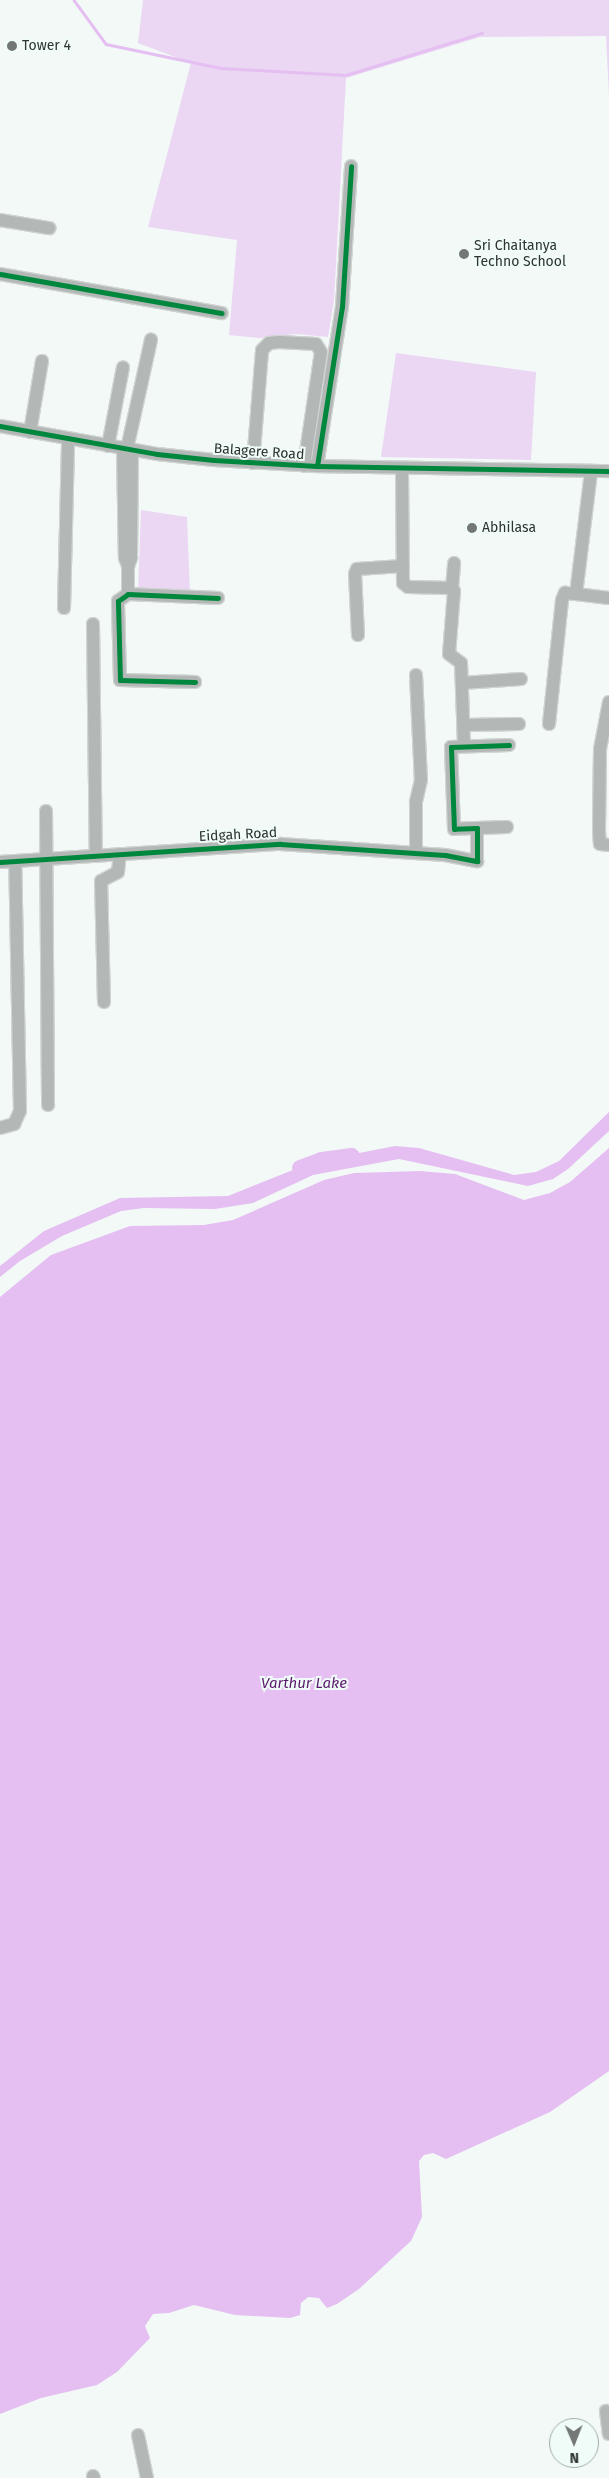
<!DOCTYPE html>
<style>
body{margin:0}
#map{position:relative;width:609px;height:2478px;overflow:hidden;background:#f2f9f7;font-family:"Fira Sans",sans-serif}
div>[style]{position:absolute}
.green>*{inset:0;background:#ebd6f4}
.water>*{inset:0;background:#e5bff1}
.stream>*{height:2.5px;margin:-1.25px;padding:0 1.25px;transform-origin:1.25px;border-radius:1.25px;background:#e5bff1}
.river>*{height:16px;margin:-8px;padding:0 8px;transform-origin:8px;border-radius:8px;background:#e5bff1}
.roads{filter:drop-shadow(1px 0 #d0d5d3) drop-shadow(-1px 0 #d0d5d3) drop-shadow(0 1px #d0d5d3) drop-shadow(0 -1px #d0d5d3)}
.minor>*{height:12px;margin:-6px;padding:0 6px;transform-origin:6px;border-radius:6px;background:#b3b7b6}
.cycleway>*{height:5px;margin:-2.5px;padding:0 2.5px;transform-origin:2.5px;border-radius:2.5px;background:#00873e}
.dots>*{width:14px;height:14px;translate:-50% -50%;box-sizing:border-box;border:2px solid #effcf8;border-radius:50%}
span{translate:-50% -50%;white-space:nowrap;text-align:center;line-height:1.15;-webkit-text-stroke:4px #effcf8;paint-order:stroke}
.poi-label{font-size:14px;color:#2e3331}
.left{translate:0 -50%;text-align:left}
.street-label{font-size:14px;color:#2e3331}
.water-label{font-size:15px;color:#5d196e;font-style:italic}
.north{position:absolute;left:549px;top:2418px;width:50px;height:50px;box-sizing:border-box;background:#effcf8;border:1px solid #a2aca8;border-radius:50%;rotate:179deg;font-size:14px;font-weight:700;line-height:20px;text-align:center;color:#2e3331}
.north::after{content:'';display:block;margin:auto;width:18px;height:22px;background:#737876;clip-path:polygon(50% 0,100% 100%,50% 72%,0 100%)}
</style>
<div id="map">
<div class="green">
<div style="clip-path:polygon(143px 0,609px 0,609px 97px,606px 36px,480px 37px,346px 78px,334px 301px,328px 337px,296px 334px,259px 338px,229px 335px,237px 240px,148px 227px,191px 63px,138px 43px)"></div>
<div style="clip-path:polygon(396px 353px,536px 372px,531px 460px,381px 457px)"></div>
<div style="clip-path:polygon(141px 510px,187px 517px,190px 594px,138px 594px)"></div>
</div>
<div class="water">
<div style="clip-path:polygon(609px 1112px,609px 1131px,568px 1169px,553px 1179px,528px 1186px,399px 1159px,313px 1175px,253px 1203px,215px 1209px,144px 1208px,121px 1211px,62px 1236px,20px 1261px,0 1277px,0 1266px,44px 1231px,120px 1198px,228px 1196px,313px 1162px,395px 1146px,419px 1148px,514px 1175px,536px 1172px,559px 1161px)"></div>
<div style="clip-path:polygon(609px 1148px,609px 2071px,550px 2112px,446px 2159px,433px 2153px,424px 2155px,419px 2161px,422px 2217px,411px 2241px,359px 2289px,337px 2304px,327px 2308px,319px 2298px,308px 2297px,301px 2303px,300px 2315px,290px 2318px,235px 2315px,194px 2305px,169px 2313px,153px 2314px,145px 2326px,150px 2338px,117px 2372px,97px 2385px,41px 2398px,0 2414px,0 1297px,51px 1255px,130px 1226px,204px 1225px,233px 1220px,324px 1180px,354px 1173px,420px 1171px,455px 1174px,524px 1200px,550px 1193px,570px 1182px)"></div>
</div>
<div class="stream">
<div style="left:74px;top:0;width:54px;rotate:54deg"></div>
<div style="left:106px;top:44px;width:117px;rotate:11.8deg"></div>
<div style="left:221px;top:68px;width:125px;rotate:3.2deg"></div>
<div style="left:346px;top:75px;width:142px;rotate:-17.2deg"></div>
</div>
<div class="river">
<div style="left:300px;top:1168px;width:23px;rotate:-20deg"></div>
<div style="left:322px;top:1160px;width:30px;rotate:-8deg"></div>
</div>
<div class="roads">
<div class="minor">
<div style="left:0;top:220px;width:50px;rotate:9.3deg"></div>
<div style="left:0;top:274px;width:225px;rotate:10deg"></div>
<div style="left:0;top:426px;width:159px;rotate:10.1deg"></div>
<div style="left:157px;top:454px;width:57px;rotate:6deg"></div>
<div style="left:214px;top:460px;width:103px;rotate:3.3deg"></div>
<div style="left:317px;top:466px;width:292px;rotate:1deg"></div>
<div style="left:30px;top:432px;width:72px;rotate:-80.4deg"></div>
<div style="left:108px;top:446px;width:80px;rotate:-79.2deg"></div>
<div style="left:123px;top:448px;width:110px;rotate:89deg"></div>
<div style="left:125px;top:558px;width:9px;rotate:69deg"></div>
<div style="left:128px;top:566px;width:9px;rotate:-69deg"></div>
<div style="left:131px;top:558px;width:108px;rotate:-89.5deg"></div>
<div style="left:127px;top:449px;width:112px;rotate:-77.6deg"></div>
<div style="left:253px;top:463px;width:113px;rotate:-85.4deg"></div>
<div style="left:262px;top:350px;width:10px;rotate:-45deg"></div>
<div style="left:269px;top:343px;width:10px;rotate:-6deg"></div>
<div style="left:279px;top:342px;width:37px;rotate:3deg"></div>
<div style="left:316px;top:344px;width:9px;rotate:58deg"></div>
<div style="left:321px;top:352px;width:115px;rotate:98.5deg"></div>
<div style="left:317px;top:466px;width:161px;rotate:-81.1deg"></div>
<div style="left:342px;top:307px;width:141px;rotate:-86.3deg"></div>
<div style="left:402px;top:469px;width:114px;rotate:89.5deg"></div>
<div style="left:403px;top:583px;width:6px;rotate:39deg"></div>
<div style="left:408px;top:587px;width:44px;rotate:1.3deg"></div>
<div style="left:452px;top:588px;width:4px;rotate:56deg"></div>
<div style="left:454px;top:591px;width:63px;rotate:94.5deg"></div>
<div style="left:449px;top:654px;width:15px;rotate:37deg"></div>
<div style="left:461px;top:663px;width:83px;rotate:87.9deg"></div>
<div style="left:452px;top:588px;width:25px;rotate:-85deg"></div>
<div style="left:128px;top:594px;width:28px;rotate:-90deg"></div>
<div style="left:576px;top:594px;width:33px;rotate:7deg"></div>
<div style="left:64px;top:608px;width:169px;rotate:-88.6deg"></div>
<div style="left:93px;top:624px;width:232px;rotate:89.3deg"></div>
<div style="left:358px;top:635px;width:61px;rotate:-92.8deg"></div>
<div style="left:355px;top:574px;width:5px;rotate:-68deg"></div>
<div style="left:357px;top:569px;width:46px;rotate:-3.7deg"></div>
<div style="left:416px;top:675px;width:105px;rotate:87.3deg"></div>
<div style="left:421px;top:780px;width:23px;rotate:103deg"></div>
<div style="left:416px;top:802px;width:51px;rotate:90deg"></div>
<div style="left:195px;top:682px;width:75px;rotate:-178.5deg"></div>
<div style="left:120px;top:680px;width:79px;rotate:-91.5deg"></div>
<div style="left:118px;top:601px;width:12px;rotate:-35deg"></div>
<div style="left:128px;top:594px;width:90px;rotate:2.5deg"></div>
<div style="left:462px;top:683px;width:59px;rotate:-3.9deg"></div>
<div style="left:609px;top:702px;width:48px;rotate:100.8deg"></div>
<div style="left:600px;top:749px;width:82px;rotate:90.7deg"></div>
<div style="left:599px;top:831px;width:13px;rotate:86deg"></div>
<div style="left:600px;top:844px;width:9px;rotate:6deg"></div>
<div style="left:549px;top:724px;width:125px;rotate:-84deg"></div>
<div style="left:562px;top:600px;width:8px;rotate:-67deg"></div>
<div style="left:565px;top:593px;width:11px;rotate:5deg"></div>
<div style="left:576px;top:594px;width:124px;rotate:-83deg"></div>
<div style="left:464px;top:725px;width:55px;rotate:-1deg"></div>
<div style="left:46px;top:811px;width:294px;rotate:89.6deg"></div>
<div style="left:477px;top:828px;width:30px;rotate:-2deg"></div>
<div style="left:0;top:862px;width:281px;rotate:-3.7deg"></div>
<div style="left:280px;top:844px;width:165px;rotate:3.8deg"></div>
<div style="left:445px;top:855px;width:33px;rotate:11deg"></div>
<div style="left:477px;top:861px;width:33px;rotate:-90deg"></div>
<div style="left:477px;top:828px;width:23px;rotate:178deg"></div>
<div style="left:454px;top:829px;width:82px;rotate:-92.1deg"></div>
<div style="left:451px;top:747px;width:58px;rotate:-2deg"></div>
<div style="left:104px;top:1002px;width:121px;rotate:-91.4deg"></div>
<div style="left:101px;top:881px;width:19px;rotate:-28deg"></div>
<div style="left:118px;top:872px;width:18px;rotate:-84deg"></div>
<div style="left:0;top:1128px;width:15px;rotate:-16deg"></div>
<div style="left:14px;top:1124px;width:14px;rotate:-65deg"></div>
<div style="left:20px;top:1111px;width:250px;rotate:-91.1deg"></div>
<div style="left:606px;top:2411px;width:23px;rotate:83deg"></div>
<div style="left:138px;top:2435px;width:44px;rotate:78.2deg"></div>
<div style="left:93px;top:2476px;width:2px;rotate:63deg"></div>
</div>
</div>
<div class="cycleway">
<div style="left:0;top:274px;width:225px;rotate:10deg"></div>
<div style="left:0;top:426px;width:159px;rotate:10.1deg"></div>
<div style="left:157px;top:454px;width:57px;rotate:6deg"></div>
<div style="left:214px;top:460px;width:103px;rotate:3.3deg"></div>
<div style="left:317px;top:466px;width:292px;rotate:1deg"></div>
<div style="left:317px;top:466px;width:161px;rotate:-81.1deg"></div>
<div style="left:342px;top:307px;width:141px;rotate:-86.3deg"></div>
<div style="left:195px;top:682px;width:75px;rotate:-178.5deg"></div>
<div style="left:120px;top:680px;width:79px;rotate:-91.5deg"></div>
<div style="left:118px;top:601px;width:12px;rotate:-35deg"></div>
<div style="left:128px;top:594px;width:90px;rotate:2.5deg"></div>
<div style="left:0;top:862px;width:281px;rotate:-3.7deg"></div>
<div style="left:280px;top:844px;width:165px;rotate:3.8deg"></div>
<div style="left:445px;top:855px;width:33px;rotate:11deg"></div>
<div style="left:477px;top:861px;width:33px;rotate:-90deg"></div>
<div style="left:477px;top:828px;width:23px;rotate:178deg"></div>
<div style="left:454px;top:829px;width:82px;rotate:-92.1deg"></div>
<div style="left:451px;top:747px;width:58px;rotate:-2deg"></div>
</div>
<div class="dots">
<div style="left:12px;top:46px;background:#737876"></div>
<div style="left:464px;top:254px;background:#737876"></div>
<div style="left:472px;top:528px;background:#737876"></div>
</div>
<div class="poi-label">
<span class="left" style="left:22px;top:46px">Tower 4</span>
<span class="left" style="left:474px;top:254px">Sri Chaitanya<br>Techno School</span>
<span class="left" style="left:482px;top:528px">Abhilasa</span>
</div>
<div class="street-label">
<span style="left:259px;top:452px;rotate:4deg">Balagere Road</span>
<span style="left:238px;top:835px;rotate:-3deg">Eidgah Road</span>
</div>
<div class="water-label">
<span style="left:304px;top:1684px">Varthur Lake</span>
</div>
<div class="north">N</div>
</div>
